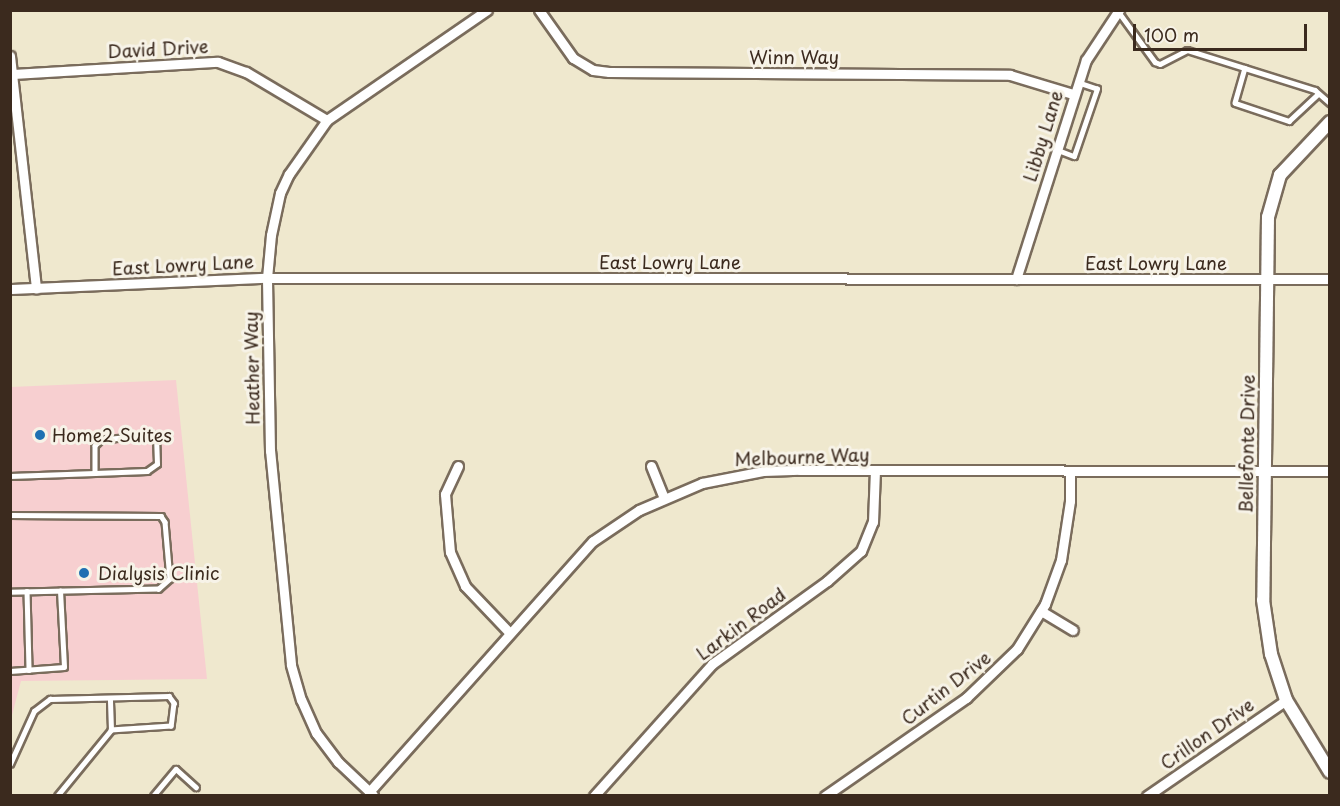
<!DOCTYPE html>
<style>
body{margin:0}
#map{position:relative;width:1340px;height:806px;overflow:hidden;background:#efe8ce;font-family:"Playpen Sans",sans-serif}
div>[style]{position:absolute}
.built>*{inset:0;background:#f7cfd0}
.roads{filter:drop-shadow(2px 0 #7a6c5c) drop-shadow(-2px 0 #7a6c5c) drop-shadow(0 2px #7a6c5c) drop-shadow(0 -2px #7a6c5c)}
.service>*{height:4.5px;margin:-2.25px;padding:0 2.25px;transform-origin:2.25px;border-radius:2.25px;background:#fff}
.minor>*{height:9px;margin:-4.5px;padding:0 4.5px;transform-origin:4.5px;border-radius:4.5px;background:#fff}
.tertiary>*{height:12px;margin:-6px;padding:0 6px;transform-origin:6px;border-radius:6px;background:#fff}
.dots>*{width:16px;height:16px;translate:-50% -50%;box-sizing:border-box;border:3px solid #f7f3e8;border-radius:50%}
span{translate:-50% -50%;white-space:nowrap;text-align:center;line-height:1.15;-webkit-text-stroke:6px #f7f3e8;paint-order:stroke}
.street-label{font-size:18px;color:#3b2a1e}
.poi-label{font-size:18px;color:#3b2a1e}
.left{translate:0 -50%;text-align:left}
.frame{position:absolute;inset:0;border:12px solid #3b2a1e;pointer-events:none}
.scale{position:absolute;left:1133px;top:24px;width:174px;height:27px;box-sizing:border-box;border:3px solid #3b2a1e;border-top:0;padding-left:8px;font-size:18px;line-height:21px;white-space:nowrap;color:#3b2a1e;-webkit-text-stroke:4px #f7f3e8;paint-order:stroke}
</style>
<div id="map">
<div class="built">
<div style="clip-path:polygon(176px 380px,207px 679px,21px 681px,11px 719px,11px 387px)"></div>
</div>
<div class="roads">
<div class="service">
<div style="left:1118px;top:11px;width:63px;rotate:54deg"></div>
<div style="left:1155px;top:62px;width:5px;rotate:22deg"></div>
<div style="left:1160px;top:64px;width:30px;rotate:-27deg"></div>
<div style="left:1187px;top:50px;width:134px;rotate:17.4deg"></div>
<div style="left:1315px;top:90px;width:20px;rotate:41deg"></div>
<div style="left:1245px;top:68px;width:36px;rotate:106deg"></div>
<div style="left:1235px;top:103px;width:57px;rotate:18.4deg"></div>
<div style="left:1289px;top:121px;width:38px;rotate:-43deg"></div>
<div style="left:1058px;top:150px;width:17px;rotate:21deg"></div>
<div style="left:1074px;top:156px;width:71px;rotate:-71.1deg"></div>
<div style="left:1097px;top:89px;width:19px;rotate:-162deg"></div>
<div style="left:10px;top:476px;width:85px;rotate:-2deg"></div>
<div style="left:95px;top:473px;width:52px;rotate:-2.2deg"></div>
<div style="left:147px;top:471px;width:12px;rotate:-35deg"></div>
<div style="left:157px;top:464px;width:29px;rotate:-92deg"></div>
<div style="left:156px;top:435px;width:55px;rotate:174.8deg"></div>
<div style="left:101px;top:440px;width:8px;rotate:135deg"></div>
<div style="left:95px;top:446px;width:27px;rotate:90deg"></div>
<div style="left:10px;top:515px;width:151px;rotate:0.4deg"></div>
<div style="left:161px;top:516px;width:7px;rotate:56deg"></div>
<div style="left:165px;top:522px;width:57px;rotate:85deg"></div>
<div style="left:170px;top:579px;width:15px;rotate:138deg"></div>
<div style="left:159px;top:589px;width:149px;rotate:178.8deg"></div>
<div style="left:27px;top:591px;width:79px;rotate:88.5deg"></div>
<div style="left:10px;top:671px;width:54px;rotate:-4.2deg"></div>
<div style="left:64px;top:667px;width:76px;rotate:-93deg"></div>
<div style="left:10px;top:764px;width:58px;rotate:-65.6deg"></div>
<div style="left:34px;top:711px;width:20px;rotate:-37deg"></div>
<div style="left:50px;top:699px;width:119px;rotate:-1.4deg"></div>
<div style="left:169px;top:696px;width:9px;rotate:54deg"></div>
<div style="left:174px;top:703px;width:23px;rotate:97deg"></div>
<div style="left:171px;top:726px;width:60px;rotate:176.2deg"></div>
<div style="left:111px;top:730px;width:30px;rotate:-92deg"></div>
<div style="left:57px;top:796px;width:85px;rotate:-50.7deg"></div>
<div style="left:153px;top:796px;width:35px;rotate:-50deg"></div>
<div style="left:176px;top:769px;width:27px;rotate:42deg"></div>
</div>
<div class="minor">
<div style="left:539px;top:10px;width:59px;rotate:54.7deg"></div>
<div style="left:573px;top:58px;width:23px;rotate:31deg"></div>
<div style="left:593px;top:70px;width:16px;rotate:7deg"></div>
<div style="left:609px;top:72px;width:401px;rotate:0.4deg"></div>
<div style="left:1010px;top:75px;width:66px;rotate:16.8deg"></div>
<div style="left:10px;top:56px;width:234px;rotate:83.6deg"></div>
<div style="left:13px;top:74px;width:205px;rotate:-3.4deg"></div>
<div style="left:218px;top:62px;width:30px;rotate:20deg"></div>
<div style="left:246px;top:72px;width:94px;rotate:30.7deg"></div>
<div style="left:1016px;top:279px;width:230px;rotate:-72.3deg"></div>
<div style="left:1086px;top:60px;width:60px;rotate:-56.6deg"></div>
<div style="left:10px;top:289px;width:257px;rotate:-2.5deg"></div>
<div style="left:267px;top:278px;width:1063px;rotate:0.05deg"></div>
<div style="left:458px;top:466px;width:31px;rotate:115deg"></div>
<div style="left:445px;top:494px;width:58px;rotate:85.1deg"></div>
<div style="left:450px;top:552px;width:37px;rotate:66deg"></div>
<div style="left:465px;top:586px;width:64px;rotate:46.3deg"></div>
<div style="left:651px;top:466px;width:35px;rotate:68deg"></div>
<div style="left:1041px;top:611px;width:37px;rotate:31deg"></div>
<div style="left:369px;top:792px;width:336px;rotate:-48.3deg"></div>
<div style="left:593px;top:541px;width:55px;rotate:-34deg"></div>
<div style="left:639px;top:510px;width:69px;rotate:-23.2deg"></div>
<div style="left:702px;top:483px;width:62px;rotate:-11.1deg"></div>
<div style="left:763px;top:471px;width:37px;rotate:-2deg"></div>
<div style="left:800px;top:470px;width:530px;rotate:0.11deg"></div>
<div style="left:373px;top:795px;width:48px;rotate:-136.7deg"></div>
<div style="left:338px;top:762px;width:36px;rotate:-127deg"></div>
<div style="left:316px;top:733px;width:36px;rotate:-114deg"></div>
<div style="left:301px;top:700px;width:37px;rotate:-106deg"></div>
<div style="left:291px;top:664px;width:214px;rotate:-95.6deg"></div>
<div style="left:270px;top:451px;width:173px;rotate:-91deg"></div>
<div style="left:267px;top:278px;width:43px;rotate:-84.7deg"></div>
<div style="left:271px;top:235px;width:43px;rotate:-77.9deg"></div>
<div style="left:280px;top:193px;width:21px;rotate:-65deg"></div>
<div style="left:289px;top:174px;width:66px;rotate:-54.9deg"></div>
<div style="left:327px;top:120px;width:194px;rotate:-34.5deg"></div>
<div style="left:594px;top:796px;width:177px;rotate:-48.2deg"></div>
<div style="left:712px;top:664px;width:142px;rotate:-35.8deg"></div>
<div style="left:827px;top:581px;width:45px;rotate:-41.4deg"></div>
<div style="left:861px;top:551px;width:31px;rotate:-68deg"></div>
<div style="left:873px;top:522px;width:52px;rotate:-87.8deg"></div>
<div style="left:825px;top:796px;width:172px;rotate:-34.8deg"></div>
<div style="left:966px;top:698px;width:71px;rotate:-43.9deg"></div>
<div style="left:1017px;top:649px;width:53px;rotate:-58.1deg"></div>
<div style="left:1045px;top:604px;width:47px;rotate:-70deg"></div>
<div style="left:1061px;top:560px;width:60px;rotate:-81.3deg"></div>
<div style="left:1070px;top:501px;width:30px;rotate:-90deg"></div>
<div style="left:1147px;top:796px;width:169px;rotate:-34.6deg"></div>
</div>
<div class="tertiary">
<div style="left:1330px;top:122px;width:73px;rotate:133.3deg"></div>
<div style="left:1280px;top:175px;width:44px;rotate:105.9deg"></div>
<div style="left:1268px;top:217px;width:383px;rotate:90.7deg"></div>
<div style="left:1263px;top:600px;width:55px;rotate:81.6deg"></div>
<div style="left:1271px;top:654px;width:48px;rotate:71.9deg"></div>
<div style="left:1286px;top:700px;width:84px;rotate:58.6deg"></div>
</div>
</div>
<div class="dots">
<div style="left:40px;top:435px;background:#1f6fb2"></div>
<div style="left:84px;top:573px;background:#1f6fb2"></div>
</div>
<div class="street-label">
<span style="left:158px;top:49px;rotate:-3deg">David Drive</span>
<span style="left:794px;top:57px">Winn Way</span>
<span style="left:1043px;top:136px;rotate:-73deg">Libby Lane</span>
<span style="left:670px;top:262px">East Lowry Lane</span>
<span style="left:1156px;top:263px">East Lowry Lane</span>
<span style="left:183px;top:265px;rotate:-3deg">East Lowry Lane</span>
<span style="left:252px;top:368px;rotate:-91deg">Heather Way</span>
<span style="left:1247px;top:444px;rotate:-89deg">Bellefonte Drive</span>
<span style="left:802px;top:457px;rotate:-2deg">Melbourne Way</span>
<span style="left:741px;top:624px;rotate:-37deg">Larkin Road</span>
<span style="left:946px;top:688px;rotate:-38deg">Curtin Drive</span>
<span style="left:1207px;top:734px;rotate:-35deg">Crillon Drive</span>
</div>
<div class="poi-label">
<span class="left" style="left:52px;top:435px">Home2 Suites</span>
<span class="left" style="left:98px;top:573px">Dialysis Clinic</span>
</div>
<div class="frame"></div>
<div class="scale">100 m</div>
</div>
